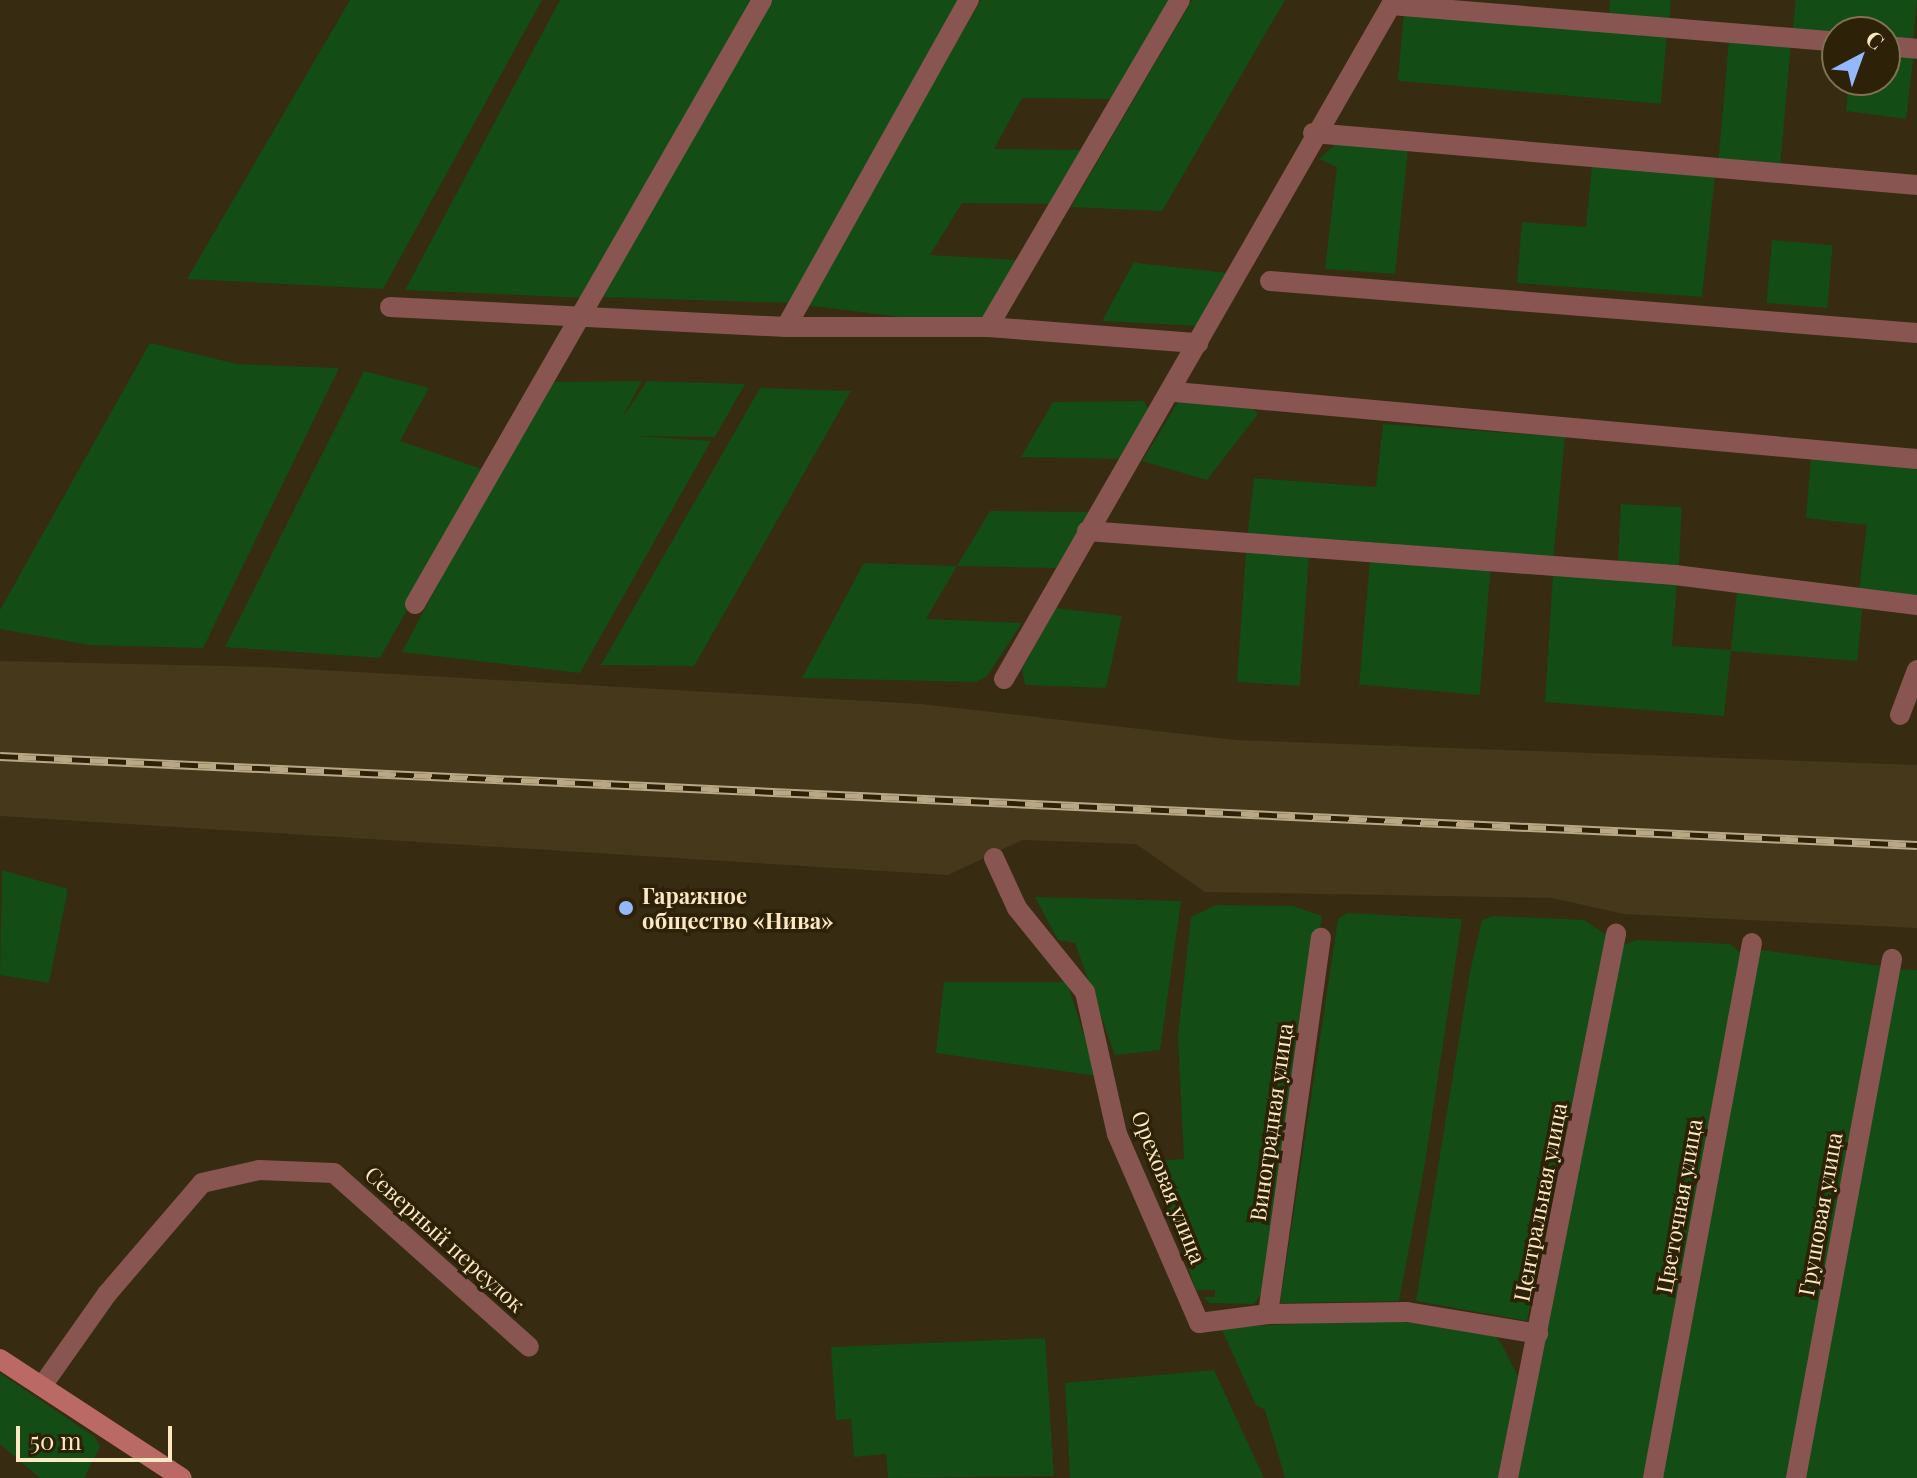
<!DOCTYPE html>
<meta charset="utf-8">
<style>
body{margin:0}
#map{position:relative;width:1917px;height:1478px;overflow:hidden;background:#372b11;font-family:"Playfair Display",serif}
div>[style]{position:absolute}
.built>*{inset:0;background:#46381a}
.green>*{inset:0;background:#134c15;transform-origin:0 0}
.minor>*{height:20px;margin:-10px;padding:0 10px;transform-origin:10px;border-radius:10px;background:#885551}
.secondary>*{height:20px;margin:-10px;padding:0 10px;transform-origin:10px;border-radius:10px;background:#ba6965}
.rail>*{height:9px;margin-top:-4.5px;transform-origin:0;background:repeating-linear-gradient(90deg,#2d2107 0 18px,#b9a886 0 36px);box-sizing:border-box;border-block:2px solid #b9a886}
.dots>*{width:22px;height:22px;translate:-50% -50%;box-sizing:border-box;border:4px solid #2d2107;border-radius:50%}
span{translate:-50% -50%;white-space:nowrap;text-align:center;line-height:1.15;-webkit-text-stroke:7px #2d2107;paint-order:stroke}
.poi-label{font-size:22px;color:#fce8c2;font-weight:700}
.left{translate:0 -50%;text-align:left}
.street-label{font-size:22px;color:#fce8c2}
.north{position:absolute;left:1821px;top:16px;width:80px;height:80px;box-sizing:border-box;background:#2d2107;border:2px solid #807152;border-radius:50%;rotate:41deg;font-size:22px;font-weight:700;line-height:32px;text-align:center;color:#fce8c2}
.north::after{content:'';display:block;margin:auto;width:28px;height:36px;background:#94b7fd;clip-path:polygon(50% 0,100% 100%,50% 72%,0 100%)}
.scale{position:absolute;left:16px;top:1426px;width:156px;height:36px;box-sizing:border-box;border:4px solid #fce8c2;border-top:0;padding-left:10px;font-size:24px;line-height:28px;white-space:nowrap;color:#fce8c2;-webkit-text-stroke:6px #2d2107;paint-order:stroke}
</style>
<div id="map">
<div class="built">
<div style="clip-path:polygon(0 661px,270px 667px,921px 704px,1236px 740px,1917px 765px,1917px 928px,1624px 914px,1552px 898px,1205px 892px,1136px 844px,1022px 840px,948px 875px,0 816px)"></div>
</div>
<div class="green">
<div style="clip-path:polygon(350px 0,542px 0,383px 289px,187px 279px)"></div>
<div style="clip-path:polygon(560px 0,757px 0,587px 298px,405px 290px)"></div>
<div style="clip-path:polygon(773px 0,963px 0,792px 303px,600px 297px)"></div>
<div style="clip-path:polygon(981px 0,1175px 0,1115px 99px,1022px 98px,994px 149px,1084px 150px,1051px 204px,962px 203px,930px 255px,1017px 260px,986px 317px,900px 317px,806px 305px)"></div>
<div style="clip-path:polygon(1192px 0,1285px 0,1162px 211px,1071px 207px)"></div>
<div style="clip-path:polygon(1610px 0,1671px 0,1669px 23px,1609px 18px)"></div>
<div style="clip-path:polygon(1796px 0,1917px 0,1913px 42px,1885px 40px,1885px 32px,1792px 34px)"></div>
<div style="left:1404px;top:11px;width:264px;height:70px;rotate:5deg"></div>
<div style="left:1729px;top:40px;width:62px;height:125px;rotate:5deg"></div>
<div style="clip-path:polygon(1885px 52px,1914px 53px,1906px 119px,1846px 111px,1849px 80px,1885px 80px)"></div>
<div style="clip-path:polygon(1339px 141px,1408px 149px,1395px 274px,1325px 269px,1337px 167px,1319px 159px)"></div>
<div style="clip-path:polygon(1592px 165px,1715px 175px,1702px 297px,1517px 283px,1522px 222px,1586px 227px)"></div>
<div style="left:1772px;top:240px;width:61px;height:63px;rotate:5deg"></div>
<div style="clip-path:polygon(1134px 262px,1137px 263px,1228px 273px,1199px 326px,1102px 321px)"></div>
<div style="clip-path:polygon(150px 343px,237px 364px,339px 368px,203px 648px,89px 645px,0 629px,0 610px)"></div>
<div style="clip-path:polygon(364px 371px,429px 388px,400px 441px,485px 470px,380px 658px,225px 647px)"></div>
<div style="clip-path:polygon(642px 381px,621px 420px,647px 381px,745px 384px,715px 437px,636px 436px,711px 441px,580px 673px,402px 652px,545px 382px)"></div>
<div style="clip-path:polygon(760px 388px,851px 391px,694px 666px,601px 665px)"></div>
<div style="clip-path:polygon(1144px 401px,1149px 410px,1121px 459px,1021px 457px,1053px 402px)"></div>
<div style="clip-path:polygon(1178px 402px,1251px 407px,1258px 414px,1207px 480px,1142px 461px)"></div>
<div style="clip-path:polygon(1383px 424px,1565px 437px,1553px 562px,1247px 538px,1254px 478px,1376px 487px)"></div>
<div style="clip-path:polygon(1811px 457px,1917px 466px,1917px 595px,1859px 589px,1867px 525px,1806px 518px)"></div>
<div style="left:1621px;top:504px;width:61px;height:62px;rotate:3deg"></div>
<div style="clip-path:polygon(990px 511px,1090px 512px,1056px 568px,957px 566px,926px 619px,1022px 623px,987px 676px,976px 682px,802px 678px,864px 563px,957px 566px)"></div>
<div style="left:1246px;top:552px;width:63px;height:130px;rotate:4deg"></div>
<div style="left:1370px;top:560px;width:121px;height:125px;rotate:5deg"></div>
<div style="clip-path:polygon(1553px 574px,1677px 583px,1672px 646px,1731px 650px,1737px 589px,1863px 602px,1857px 661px,1731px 651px,1724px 716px,1545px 702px)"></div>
<div style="clip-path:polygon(1056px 608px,1122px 616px,1106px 688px,1025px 685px,1022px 669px)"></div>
<div style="clip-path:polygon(2px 870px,68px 889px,49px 983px,0 975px)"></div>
<div style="clip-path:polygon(1035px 897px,1181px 901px,1160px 1050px,1115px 1055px,1075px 943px,1058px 940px)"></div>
<div style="clip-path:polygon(1216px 905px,1293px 906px,1322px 916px,1261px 1294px,1254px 1304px,1210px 1303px,1203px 1297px,1215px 1297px,1215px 1290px,1196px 1290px,1151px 1161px,1184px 1159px,1178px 1036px,1191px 917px)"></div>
<div style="clip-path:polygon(1347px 913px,1462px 919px,1424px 1169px,1399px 1301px,1280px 1303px,1338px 919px)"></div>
<div style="clip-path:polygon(1493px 916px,1584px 920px,1607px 935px,1527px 1321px,1416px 1301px,1470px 972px,1482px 920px)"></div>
<div style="clip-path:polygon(1637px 940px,1730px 944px,1742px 954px,1647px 1478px,1518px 1478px,1619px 946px)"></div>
<div style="clip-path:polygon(1762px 950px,1881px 966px,1788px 1478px,1661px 1478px,1755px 956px)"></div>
<div style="clip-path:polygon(1896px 969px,1917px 970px,1917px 1478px,1802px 1478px)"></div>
<div style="clip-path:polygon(944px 982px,1067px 982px,1097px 1076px,936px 1053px)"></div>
<div style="clip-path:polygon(1380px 1319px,1494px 1334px,1502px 1345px,1518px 1376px,1498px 1478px,1285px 1478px,1265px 1410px,1256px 1405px,1221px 1328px)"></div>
<div style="clip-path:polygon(1045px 1338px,1054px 1476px,888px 1478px,886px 1454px,854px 1457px,851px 1419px,836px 1420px,831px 1347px)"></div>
<div style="clip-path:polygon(1214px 1370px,1264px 1478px,1070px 1478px,1065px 1383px)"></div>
<div style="clip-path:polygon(0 1373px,95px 1437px,100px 1447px,84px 1478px,40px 1478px,0 1444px)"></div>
</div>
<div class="minor">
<div style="left:1391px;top:5px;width:448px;rotate:4.7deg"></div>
<div style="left:1885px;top:46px;width:32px;rotate:5deg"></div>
<div style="left:1313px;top:133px;width:606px;rotate:4.92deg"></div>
<div style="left:1270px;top:281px;width:649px;rotate:4.6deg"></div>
<div style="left:390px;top:307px;width:397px;rotate:2.9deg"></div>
<div style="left:786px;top:327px;width:202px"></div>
<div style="left:988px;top:327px;width:211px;rotate:4.4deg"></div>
<div style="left:786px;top:327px;width:375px;rotate:-60.8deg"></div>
<div style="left:988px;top:327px;width:379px;rotate:-59.6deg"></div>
<div style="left:1175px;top:392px;width:745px;rotate:5.16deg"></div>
<div style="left:1087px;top:531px;width:590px;rotate:4.28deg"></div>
<div style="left:1675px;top:575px;width:244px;rotate:7.1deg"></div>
<div style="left:415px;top:604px;width:697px;rotate:-60.12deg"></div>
<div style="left:1004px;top:679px;width:783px;rotate:-60.13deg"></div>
<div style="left:1900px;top:715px;width:48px;rotate:-69.3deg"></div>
<div style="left:994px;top:858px;width:55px;rotate:65.3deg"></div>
<div style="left:1017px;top:908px;width:108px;rotate:51deg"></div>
<div style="left:1085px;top:992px;width:146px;rotate:77.3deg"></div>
<div style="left:1117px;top:1134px;width:206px;rotate:66.5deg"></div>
<div style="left:1199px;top:1323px;width:70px;rotate:-7.4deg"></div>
<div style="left:1268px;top:1314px;width:139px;rotate:-0.8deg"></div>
<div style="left:1407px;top:1312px;width:133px;rotate:9.5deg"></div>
<div style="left:1268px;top:1314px;width:380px;rotate:-82deg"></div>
<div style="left:42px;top:1386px;width:113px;rotate:-54.8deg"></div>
<div style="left:107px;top:1294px;width:146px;rotate:-49.4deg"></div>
<div style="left:202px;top:1183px;width:58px;rotate:-12.8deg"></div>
<div style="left:259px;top:1170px;width:75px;rotate:2.3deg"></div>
<div style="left:334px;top:1173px;width:261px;rotate:41.7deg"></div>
<div style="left:1508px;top:1478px;width:555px;rotate:-78.77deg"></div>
<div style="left:1653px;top:1478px;width:544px;rotate:-79.52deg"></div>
<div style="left:1796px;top:1478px;width:528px;rotate:-79.52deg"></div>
</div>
<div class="secondary">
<div style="left:0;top:1359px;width:217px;rotate:33.2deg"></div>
</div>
<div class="rail">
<div style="left:0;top:756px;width:1919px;rotate:2.66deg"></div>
</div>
<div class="dots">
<div style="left:626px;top:908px;background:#94b7fd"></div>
</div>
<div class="poi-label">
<span class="left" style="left:642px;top:908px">Гаражное<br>общество «Нива»</span>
</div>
<div class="street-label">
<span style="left:1271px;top:1122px;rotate:-82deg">Виноградная улица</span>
<span style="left:1169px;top:1187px;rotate:68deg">Ореховая улица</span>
<span style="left:1540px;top:1202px;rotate:-79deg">Центральная улица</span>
<span style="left:1679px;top:1206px;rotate:-80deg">Цветочная улица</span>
<span style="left:1820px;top:1214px;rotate:-80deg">Грушовая улица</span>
<span style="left:445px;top:1239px;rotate:42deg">Северный переулок</span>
</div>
<div class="north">С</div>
<div class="scale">50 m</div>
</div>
